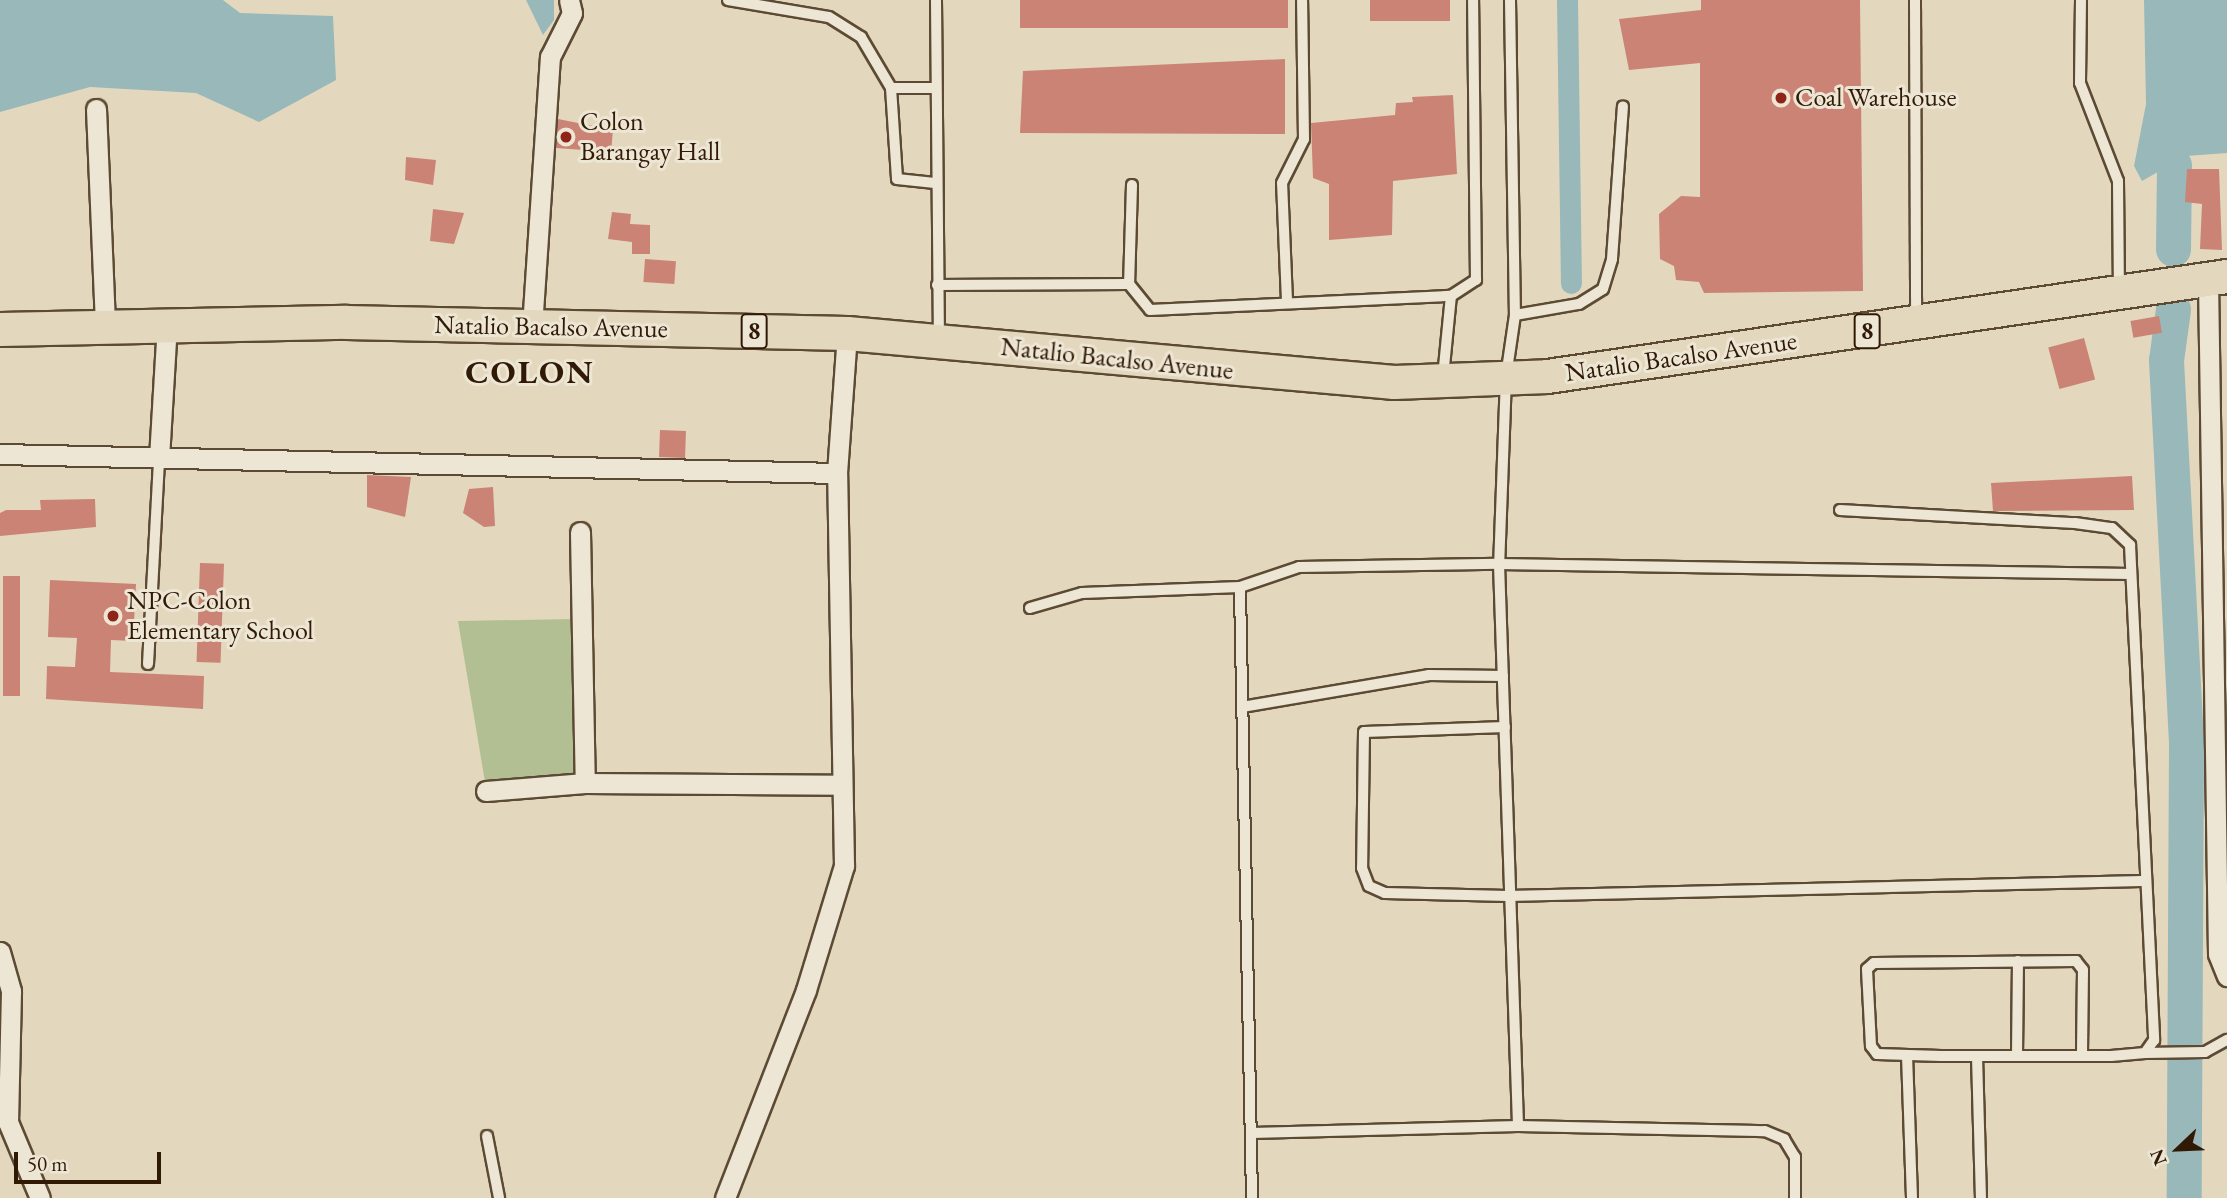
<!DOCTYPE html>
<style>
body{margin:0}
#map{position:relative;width:2227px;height:1198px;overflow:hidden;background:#e3d8bd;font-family:"EB Garamond",serif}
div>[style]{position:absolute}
.green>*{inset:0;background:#b1bf93}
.water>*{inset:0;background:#98b8ba}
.canal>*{height:21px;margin:-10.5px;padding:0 10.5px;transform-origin:10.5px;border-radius:10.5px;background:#98b8ba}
.river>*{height:35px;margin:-17.5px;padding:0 17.5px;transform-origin:17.5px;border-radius:17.5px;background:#98b8ba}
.building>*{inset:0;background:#ca8375;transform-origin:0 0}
.roads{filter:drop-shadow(2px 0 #5d4a34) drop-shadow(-2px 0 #5d4a34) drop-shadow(0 2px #5d4a34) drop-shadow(0 -2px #5d4a34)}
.service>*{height:10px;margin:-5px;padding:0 5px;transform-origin:5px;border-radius:5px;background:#ede6d4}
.minor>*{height:19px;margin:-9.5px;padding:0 9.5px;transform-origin:9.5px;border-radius:9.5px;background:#ede6d4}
.trunk>*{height:33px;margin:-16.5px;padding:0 16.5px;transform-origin:16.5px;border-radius:16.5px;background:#e3d8bd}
.dots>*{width:19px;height:19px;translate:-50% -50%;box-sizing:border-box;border:4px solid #ede6d4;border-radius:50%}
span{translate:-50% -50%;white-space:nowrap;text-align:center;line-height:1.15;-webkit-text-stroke:6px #ede6d4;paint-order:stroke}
.shield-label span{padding:2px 5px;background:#ede6d4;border:2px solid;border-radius:5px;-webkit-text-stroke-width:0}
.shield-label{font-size:24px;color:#301a06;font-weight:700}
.poi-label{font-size:26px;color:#301a06}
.left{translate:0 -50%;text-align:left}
.street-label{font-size:26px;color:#301a06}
.district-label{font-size:33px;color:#301a06;font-weight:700;letter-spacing:2px}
.north{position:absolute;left:2143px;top:1114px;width:70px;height:70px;-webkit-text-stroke:5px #ede6d4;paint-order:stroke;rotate:247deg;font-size:19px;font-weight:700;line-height:28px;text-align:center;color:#301a06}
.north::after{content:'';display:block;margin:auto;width:24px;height:32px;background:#301a06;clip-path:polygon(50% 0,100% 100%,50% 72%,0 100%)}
.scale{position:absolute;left:14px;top:1152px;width:147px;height:32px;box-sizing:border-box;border:4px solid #301a06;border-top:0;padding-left:9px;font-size:21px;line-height:24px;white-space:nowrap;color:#301a06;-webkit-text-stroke:5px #ede6d4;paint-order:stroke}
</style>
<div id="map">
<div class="green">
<div style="clip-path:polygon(575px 619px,573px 795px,487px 794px,458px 621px)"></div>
</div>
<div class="water">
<div style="clip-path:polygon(0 0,223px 0,240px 13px,333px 16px,336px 80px,259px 122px,196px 93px,90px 87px,0 112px)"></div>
<div style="clip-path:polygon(526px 0,554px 0,554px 20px,543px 35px)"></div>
<div style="clip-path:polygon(2144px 0,2227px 0,2227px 153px,2186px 156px,2142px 181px,2134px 166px,2146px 104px)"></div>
</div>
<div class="canal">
<div style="left:1567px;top:0;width:283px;rotate:89.2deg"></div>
</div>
<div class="river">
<div style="left:2173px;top:249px;width:84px;rotate:-89.3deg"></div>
<div style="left:2173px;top:309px;width:51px;rotate:97.8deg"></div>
<div style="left:2166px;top:360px;width:387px;rotate:87deg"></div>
<div style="left:2186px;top:746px;width:452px;rotate:90.3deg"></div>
</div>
<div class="building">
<div style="left:1020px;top:0;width:268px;height:28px"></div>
<div style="left:1370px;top:0;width:80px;height:21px"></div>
<div style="clip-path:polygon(1701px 0,1860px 0,1863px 291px,1704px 293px,1699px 282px,1676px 280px,1674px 266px,1660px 259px,1659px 214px,1681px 196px,1700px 197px,1700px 63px,1629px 70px,1619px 19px,1701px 10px)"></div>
<div style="clip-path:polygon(1285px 59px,1285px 134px,1020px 133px,1023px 71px)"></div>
<div style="clip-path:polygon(1453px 95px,1457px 174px,1393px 181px,1392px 235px,1329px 240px,1329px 184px,1313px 178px,1311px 123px,1395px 115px,1396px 103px,1413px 102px,1412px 97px)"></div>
<div style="clip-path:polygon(558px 119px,613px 130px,611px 152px,556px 148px)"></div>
<div style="clip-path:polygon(406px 157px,436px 160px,433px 185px,405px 180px)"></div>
<div style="clip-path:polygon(2187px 169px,2219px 169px,2222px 250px,2200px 249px,2202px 204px,2185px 202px)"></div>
<div style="clip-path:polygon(433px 209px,464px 213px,454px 244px,430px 241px)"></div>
<div style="clip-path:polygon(612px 212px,631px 214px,630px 224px,650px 225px,650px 254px,632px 254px,632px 242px,608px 239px)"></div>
<div style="left:645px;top:259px;width:31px;height:23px;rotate:4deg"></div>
<div style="left:2159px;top:316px;width:17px;height:29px;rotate:80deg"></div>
<div style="left:2084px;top:338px;width:43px;height:37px;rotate:75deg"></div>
<div style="left:660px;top:430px;width:26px;height:27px;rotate:2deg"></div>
<div style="clip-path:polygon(367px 475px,411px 477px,405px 517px,367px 507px)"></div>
<div style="clip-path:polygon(2132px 476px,2134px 510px,1993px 511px,1991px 483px)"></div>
<div style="clip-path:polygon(493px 487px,495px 526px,484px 527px,463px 513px,469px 489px)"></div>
<div style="clip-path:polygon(95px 499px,96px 527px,0 536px,0 513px,6px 510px,41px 510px,40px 500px)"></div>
<div style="left:200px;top:563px;width:24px;height:99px;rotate:2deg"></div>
<div style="left:3px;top:576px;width:17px;height:120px"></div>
<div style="clip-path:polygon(50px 580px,136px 584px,133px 641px,111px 640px,110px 672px,204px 676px,203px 709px,46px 699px,47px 666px,75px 667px,77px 638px,48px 637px)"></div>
</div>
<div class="roads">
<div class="service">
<div style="left:728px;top:0;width:102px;rotate:9.6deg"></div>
<div style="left:829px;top:17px;width:38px;rotate:32deg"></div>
<div style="left:861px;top:37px;width:59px;rotate:59.5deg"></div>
<div style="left:891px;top:88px;width:91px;rotate:86.2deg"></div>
<div style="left:897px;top:179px;width:38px;rotate:6deg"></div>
<div style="left:936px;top:0;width:335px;rotate:89.5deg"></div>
<div style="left:1510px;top:0;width:315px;rotate:89.1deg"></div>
<div style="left:1515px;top:315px;width:63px;rotate:98.3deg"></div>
<div style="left:1506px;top:377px;width:187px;rotate:92.1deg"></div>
<div style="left:1499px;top:564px;width:562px;rotate:88.06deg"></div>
<div style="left:1915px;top:0;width:317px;rotate:89.8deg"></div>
<div style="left:2081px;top:0;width:83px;rotate:90.7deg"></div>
<div style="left:2080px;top:83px;width:105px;rotate:68.8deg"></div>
<div style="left:2118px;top:181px;width:105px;rotate:89.5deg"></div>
<div style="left:891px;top:88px;width:43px"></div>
<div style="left:1132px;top:185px;width:99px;rotate:91.7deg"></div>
<div style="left:1129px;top:284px;width:33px;rotate:51deg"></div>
<div style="left:1150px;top:310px;width:301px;rotate:-2.7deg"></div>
<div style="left:937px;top:285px;width:192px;rotate:-0.3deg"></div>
<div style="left:1287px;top:301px;width:118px;rotate:-92.4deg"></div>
<div style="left:1282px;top:183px;width:49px;rotate:-63.4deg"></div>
<div style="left:1304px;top:139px;width:139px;rotate:-90.8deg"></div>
<div style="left:1515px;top:315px;width:65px;rotate:-9.8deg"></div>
<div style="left:1579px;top:304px;width:28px;rotate:-32deg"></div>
<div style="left:1603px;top:289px;width:31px;rotate:-73deg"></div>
<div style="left:1612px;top:259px;width:153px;rotate:-85.9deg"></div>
<div style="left:1443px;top:377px;width:81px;rotate:-84.4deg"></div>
<div style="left:1451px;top:296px;width:30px;rotate:-33deg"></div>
<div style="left:1476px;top:280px;width:280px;rotate:-90.6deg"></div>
<div style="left:1840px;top:510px;width:235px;rotate:3.2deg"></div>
<div style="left:2075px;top:523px;width:37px;rotate:8deg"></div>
<div style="left:2112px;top:528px;width:25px;rotate:43deg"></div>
<div style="left:2130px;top:545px;width:496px;rotate:87.2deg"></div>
<div style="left:2154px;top:1040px;width:16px;rotate:125deg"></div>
<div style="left:2145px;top:1053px;width:34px;rotate:175deg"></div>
<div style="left:2111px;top:1056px;width:170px;rotate:180deg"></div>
<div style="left:1941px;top:1056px;width:64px;rotate:-178.2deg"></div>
<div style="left:1877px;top:1054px;width:10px;rotate:-127deg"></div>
<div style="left:1871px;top:1046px;width:77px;rotate:-93deg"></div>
<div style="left:1867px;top:969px;width:9px;rotate:-41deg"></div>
<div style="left:1874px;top:963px;width:202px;rotate:-0.6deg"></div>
<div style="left:2076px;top:961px;width:11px;rotate:52deg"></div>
<div style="left:2083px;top:970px;width:86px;rotate:90.7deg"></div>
<div style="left:1030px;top:608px;width:54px;rotate:-16.1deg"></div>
<div style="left:1082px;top:593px;width:158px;rotate:-2.2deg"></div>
<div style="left:148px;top:664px;width:206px;rotate:-86.9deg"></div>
<div style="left:1242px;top:707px;width:190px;rotate:-9.7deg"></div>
<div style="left:1429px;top:675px;width:74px;rotate:0.8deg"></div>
<div style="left:1505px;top:727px;width:141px;rotate:178deg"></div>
<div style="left:1364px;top:732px;width:136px;rotate:90.8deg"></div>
<div style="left:1362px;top:868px;width:19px;rotate:69deg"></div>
<div style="left:1369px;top:886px;width:17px;rotate:24deg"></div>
<div style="left:1385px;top:893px;width:123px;rotate:1.4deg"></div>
<div style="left:1508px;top:896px;width:634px;rotate:-1.36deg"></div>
<div style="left:2145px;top:1053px;width:60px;rotate:-1deg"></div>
<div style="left:2205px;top:1052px;width:25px;rotate:-29deg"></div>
<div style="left:1907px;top:1055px;width:143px;rotate:88deg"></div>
<div style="left:1977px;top:1056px;width:142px;rotate:88.4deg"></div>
<div style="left:2017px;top:1056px;width:95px;rotate:-89.4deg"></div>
<div style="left:1252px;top:1133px;width:266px;rotate:-1.5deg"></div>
<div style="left:1518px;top:1126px;width:247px;rotate:1.2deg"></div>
<div style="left:1765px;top:1131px;width:21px;rotate:23deg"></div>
<div style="left:1784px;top:1139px;width:21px;rotate:59deg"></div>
<div style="left:1795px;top:1157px;width:41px;rotate:90deg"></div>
<div style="left:487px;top:1136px;width:63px;rotate:79deg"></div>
<div style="left:1252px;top:1198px;width:611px;rotate:-91.13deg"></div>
<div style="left:1240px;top:587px;width:62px;rotate:-18.7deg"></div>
<div style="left:1299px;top:567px;width:200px;rotate:-0.9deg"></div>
<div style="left:1499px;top:564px;width:632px;rotate:0.91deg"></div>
</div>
<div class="minor">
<div style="left:96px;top:109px;width:217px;rotate:87.6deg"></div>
<div style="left:2208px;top:279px;width:675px;rotate:89.15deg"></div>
<div style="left:2218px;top:954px;width:24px;rotate:68deg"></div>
<div style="left:532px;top:327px;width:271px;rotate:-86.2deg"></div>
<div style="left:550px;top:57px;width:49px;rotate:-63.4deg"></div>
<div style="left:572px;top:13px;width:13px;rotate:-103deg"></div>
<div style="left:0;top:454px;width:837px;rotate:1.3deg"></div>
<div style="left:159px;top:458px;width:133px;rotate:-86.6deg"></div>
<div style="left:580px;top:532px;width:251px;rotate:88.9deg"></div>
<div style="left:486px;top:791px;width:99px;rotate:-4.6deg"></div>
<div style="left:585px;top:783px;width:256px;rotate:0.4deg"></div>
<div style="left:0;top:952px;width:41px;rotate:74.2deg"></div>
<div style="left:11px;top:991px;width:131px;rotate:91.3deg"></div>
<div style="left:8px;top:1122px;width:82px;rotate:67.2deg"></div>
<div style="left:725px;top:1198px;width:223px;rotate:-68.7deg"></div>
<div style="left:806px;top:990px;width:130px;rotate:-73deg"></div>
<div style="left:844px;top:866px;width:393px;rotate:-91deg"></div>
<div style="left:837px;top:473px;width:140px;rotate:-85.9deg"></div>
</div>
<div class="trunk">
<div style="left:0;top:329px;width:346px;rotate:-1.2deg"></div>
<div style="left:346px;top:322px;width:501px;rotate:1.26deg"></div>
<div style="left:847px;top:333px;width:549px;rotate:5.12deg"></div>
<div style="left:1394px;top:382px;width:153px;rotate:-2.2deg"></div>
<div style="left:1547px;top:376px;width:687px;rotate:-8.37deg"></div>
</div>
</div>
<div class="dots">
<div style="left:1781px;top:98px;background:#8f2418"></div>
<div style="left:566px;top:137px;background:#8f2418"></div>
<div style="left:113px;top:616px;background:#8f2418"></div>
</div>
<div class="shield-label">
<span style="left:754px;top:331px">8</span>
<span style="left:1867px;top:331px">8</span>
</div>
<div class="poi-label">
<span class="left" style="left:1795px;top:98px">Coal Warehouse</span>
<span class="left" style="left:580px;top:137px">Colon<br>Barangay Hall</span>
<span class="left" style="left:127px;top:616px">NPC-Colon<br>Elementary School</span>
</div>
<div class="street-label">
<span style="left:551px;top:327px;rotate:1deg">Natalio Bacalso Avenue</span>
<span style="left:1681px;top:357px;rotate:-8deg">Natalio Bacalso Avenue</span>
<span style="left:1117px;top:359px;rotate:6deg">Natalio Bacalso Avenue</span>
</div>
<div class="district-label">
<span style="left:530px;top:372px">COLON</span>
</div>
<div class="north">N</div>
<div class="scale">50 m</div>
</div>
